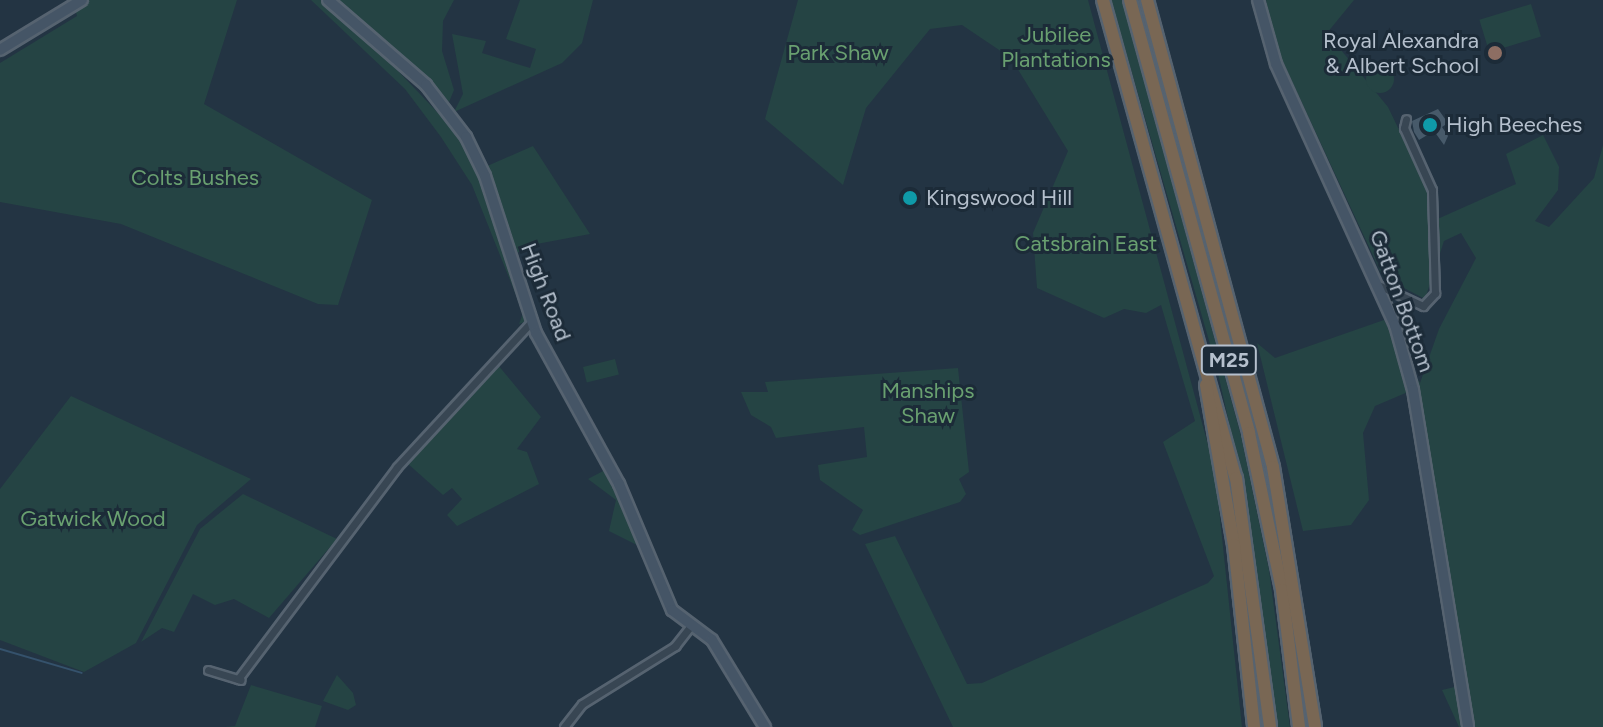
<!DOCTYPE html>
<style>
body{margin:0}
#map{position:relative;width:1603px;height:727px;overflow:hidden;background:#233443;font-family:Figtree,sans-serif}
div>[style]{position:absolute}
.green>*{inset:0;background:#254444;transform-origin:0 0}
.round{border-radius:50%}
.stream>*{height:2px;margin:-1px;padding:0 1px;transform-origin:1px;border-radius:1px;background:#35526c}
.building>*{inset:0;background:#475a6a}
.roads{filter:drop-shadow(2px 0 #566370) drop-shadow(-2px 0 #566370) drop-shadow(0 2px #566370) drop-shadow(0 -2px #566370)}
.street>*{height:7px;margin:-3.5px;padding:0 3.5px;transform-origin:3.5px;border-radius:3.5px;background:#384653}
.secondary>*{height:10px;margin:-5px;padding:0 5px;transform-origin:5px;border-radius:5px;background:#455566}
.highway>*{height:12px;margin:-6px;padding:0 6px;transform-origin:6px;border-radius:6px;background:#796754}
.dots>*{width:22px;height:22px;translate:-50% -50%;box-sizing:border-box;border:4px solid #1c2b38;border-radius:50%}
span{translate:-50% -50%;white-space:nowrap;text-align:center;line-height:1.15;-webkit-text-stroke:6px #1c2b38;paint-order:stroke}
.shield-label span{padding:2px 6px;background:#1c2b38;border:2px solid;border-radius:6px;-webkit-text-stroke-width:0}
.shield-label{font-size:20px;color:#b5c0cd;font-weight:700}
.park-label{font-size:22px;color:#69a070}
.poi-label{font-size:22px;color:#b5c0cd}
.right{translate:-100% -50%;text-align:right}
.left{translate:0 -50%;text-align:left}
.street-label{font-size:22px;color:#b5c0cd}
</style>
<div id="map">
<div class="green">
<div style="clip-path:polygon(83px 0,237px 0,204px 104px,372px 200px,338px 305px,318px 304px,121px 224px,0 202px,0 63px,77px 16px,74px 4px)"></div>
<div style="clip-path:polygon(311px 0,321px 0,359px 30px,460px 136px,480px 177px,527px 321px,519px 324px,523px 313px,472px 185px,441px 137px,405px 89px)"></div>
<div style="clip-path:polygon(337px 0,454px 0,443px 21px,442px 51px,454px 90px,449px 102px)"></div>
<div style="clip-path:polygon(520px 0,593px 0,582px 43px,562px 63px,454px 112px,463px 94px,452px 34px,486px 41px,482px 53px,530px 68px,536px 49px,506px 39px)"></div>
<div style="clip-path:polygon(798px 0,1088px 0,1215px 471px,1242px 727px,953px 727px,865px 544px,895px 536px,967px 684px,982px 683px,1208px 583px,1214px 576px,1163px 442px,1195px 421px,1161px 305px,1146px 313px,1124px 309px,1104px 318px,1037px 288px,1033px 233px,1068px 151px,1011px 58px,962px 25px,930px 29px,866px 108px,843px 185px,765px 119px)"></div>
<div style="clip-path:polygon(1111px 0,1122px 0,1241px 436px,1269px 570px,1290px 727px,1278px 727px,1247px 502px,1216px 365px)"></div>
<div style="clip-path:polygon(1266px 0,1354px 0,1327px 33px,1388px 107px,1428px 190px,1433px 221px,1516px 184px,1506px 154px,1543px 135px,1559px 167px,1558px 190px,1535px 221px,1549px 227px,1594px 178px,1603px 145px,1603px 727px,1459px 727px,1442px 690px,1463px 685px,1415px 389px,1375px 406px,1363px 433px,1369px 500px,1351px 525px,1303px 531px,1257px 343px,1275px 358px,1384px 320px,1420px 383px,1439px 329px,1476px 258px,1461px 233px,1444px 241px,1425px 299px,1383px 277px,1276px 47px)"></div>
<div style="left:1531px;top:4px;width:34px;height:54px;rotate:73deg"></div>
<div class="round" style="left:1366px;top:65px;width:28px;height:28px"></div>
<div style="clip-path:polygon(533px 146px,590px 234px,526px 246px,514px 256px,485px 167px)"></div>
<div style="left:615px;top:359px;width:16px;height:33px;rotate:76deg"></div>
<div style="clip-path:polygon(498px 365px,541px 417px,517px 449px,527px 452px,539px 484px,457px 526px,447px 515px,462px 499px,452px 488px,443px 495px,407px 463px)"></div>
<div style="clip-path:polygon(958px 368px,969px 472px,959px 479px,966px 494px,960px 502px,860px 535px,852px 530px,863px 510px,820px 480px,818px 465px,867px 457px,864px 427px,776px 438px,771px 427px,751px 415px,741px 392px,768px 392px,765px 382px)"></div>
<div style="clip-path:polygon(71px 396px,251px 479px,197px 525px,136px 643px,84px 672px,0 640px,0 489px)"></div>
<div style="clip-path:polygon(605px 470px,631px 524px,641px 547px,609px 531px,616px 500px,588px 479px)"></div>
<div style="clip-path:polygon(243px 494px,337px 539px,269px 618px,234px 599px,215px 605px,193px 594px,174px 632px,162px 628px,141px 642px,200px 529px)"></div>
<div style="clip-path:polygon(337px 675px,353px 693px,356px 705px,348px 710px,323px 701px)"></div>
<div style="clip-path:polygon(251px 685px,322px 706px,315px 727px,225px 727px,235px 726px)"></div>
</div>
<div class="stream">
<div style="left:0;top:649px;width:85px;rotate:16.3deg"></div>
</div>
<div class="building">
<div style="clip-path:polygon(1438px 109px,1448px 123px,1442px 127px,1448px 136px,1444px 145px,1434px 131px,1419px 140px,1414px 132px,1412px 121px)"></div>
</div>
<div class="roads">
<div class="street">
<div style="left:1378px;top:285px;width:50px;rotate:25deg"></div>
<div style="left:1423px;top:306px;width:18px;rotate:-47deg"></div>
<div style="left:1435px;top:293px;width:103px;rotate:-91.7deg"></div>
<div style="left:1432px;top:190px;width:68px;rotate:-114.3deg"></div>
<div style="left:1404px;top:128px;width:9px;rotate:-77deg"></div>
<div style="left:208px;top:670px;width:34px;rotate:17deg"></div>
<div style="left:238px;top:679px;width:265px;rotate:-53.1deg"></div>
<div style="left:397px;top:467px;width:199px;rotate:-47.2deg"></div>
<div style="left:564px;top:727px;width:29px;rotate:-52deg"></div>
<div style="left:582px;top:704px;width:110px;rotate:-31.9deg"></div>
<div style="left:675px;top:646px;width:24px;rotate:-52deg"></div>
</div>
<div class="secondary">
<div style="left:328px;top:0;width:130px;rotate:40.9deg"></div>
<div style="left:426px;top:85px;width:66px;rotate:52.4deg"></div>
<div style="left:466px;top:137px;width:43px;rotate:64deg"></div>
<div style="left:485px;top:176px;width:165px;rotate:72deg"></div>
<div style="left:536px;top:333px;width:172px;rotate:61.2deg"></div>
<div style="left:619px;top:484px;width:137px;rotate:67.2deg"></div>
<div style="left:672px;top:610px;width:50px;rotate:36.9deg"></div>
<div style="left:712px;top:640px;width:102px;rotate:58.7deg"></div>
<div style="left:1258px;top:0;width:66px;rotate:74.3deg"></div>
<div style="left:1276px;top:64px;width:287px;rotate:65.5deg"></div>
<div style="left:1395px;top:325px;width:67px;rotate:74.5deg"></div>
<div style="left:1413px;top:390px;width:341px;rotate:80.7deg"></div>
<div style="left:0;top:50px;width:96px;rotate:-31.4deg"></div>
</div>
<div class="highway">
<div style="left:1103px;top:0;width:496px;rotate:74.5deg"></div>
<div style="left:1236px;top:478px;width:251px;rotate:82.2deg"></div>
<div style="left:1130px;top:0;width:449px;rotate:74.6deg"></div>
<div style="left:1249px;top:433px;width:160px;rotate:78.1deg"></div>
<div style="left:1282px;top:590px;width:138px;rotate:82.9deg"></div>
<div style="left:1147px;top:0;width:484px;rotate:74.9deg"></div>
<div style="left:1273px;top:467px;width:263px;rotate:80.8deg"></div>
<div style="left:1206px;top:385px;width:162px;rotate:80.1deg"></div>
<div style="left:1234px;top:545px;width:183px;rotate:83.7deg"></div>
</div>
</div>
<div class="dots">
<div style="left:1495px;top:53px;background:#8d6e63"></div>
<div style="left:1430px;top:125px;background:#0f9aa8"></div>
<div style="left:910px;top:198px;background:#0f9aa8"></div>
</div>
<div class="shield-label">
<span style="left:1229px;top:360px">M25</span>
</div>
<div class="park-label">
<span style="left:1056px;top:47px">Jubilee<br>Plantations</span>
<span style="left:838px;top:53px">Park Shaw</span>
<span style="left:195px;top:178px">Colts Bushes</span>
<span style="left:1086px;top:244px">Catsbrain East</span>
<span style="left:928px;top:403px">Manships<br>Shaw</span>
<span style="left:93px;top:519px">Gatwick Wood</span>
</div>
<div class="poi-label">
<span class="right" style="left:1479px;top:53px">Royal Alexandra<br>&amp; Albert School</span>
<span class="left" style="left:1446px;top:125px">High Beeches</span>
<span class="left" style="left:926px;top:198px">Kingswood Hill</span>
</div>
<div class="street-label">
<span style="left:546px;top:292px;rotate:69deg">High Road</span>
<span style="left:1402px;top:301px;rotate:70deg">Gatton Bottom</span>
</div>
</div>
